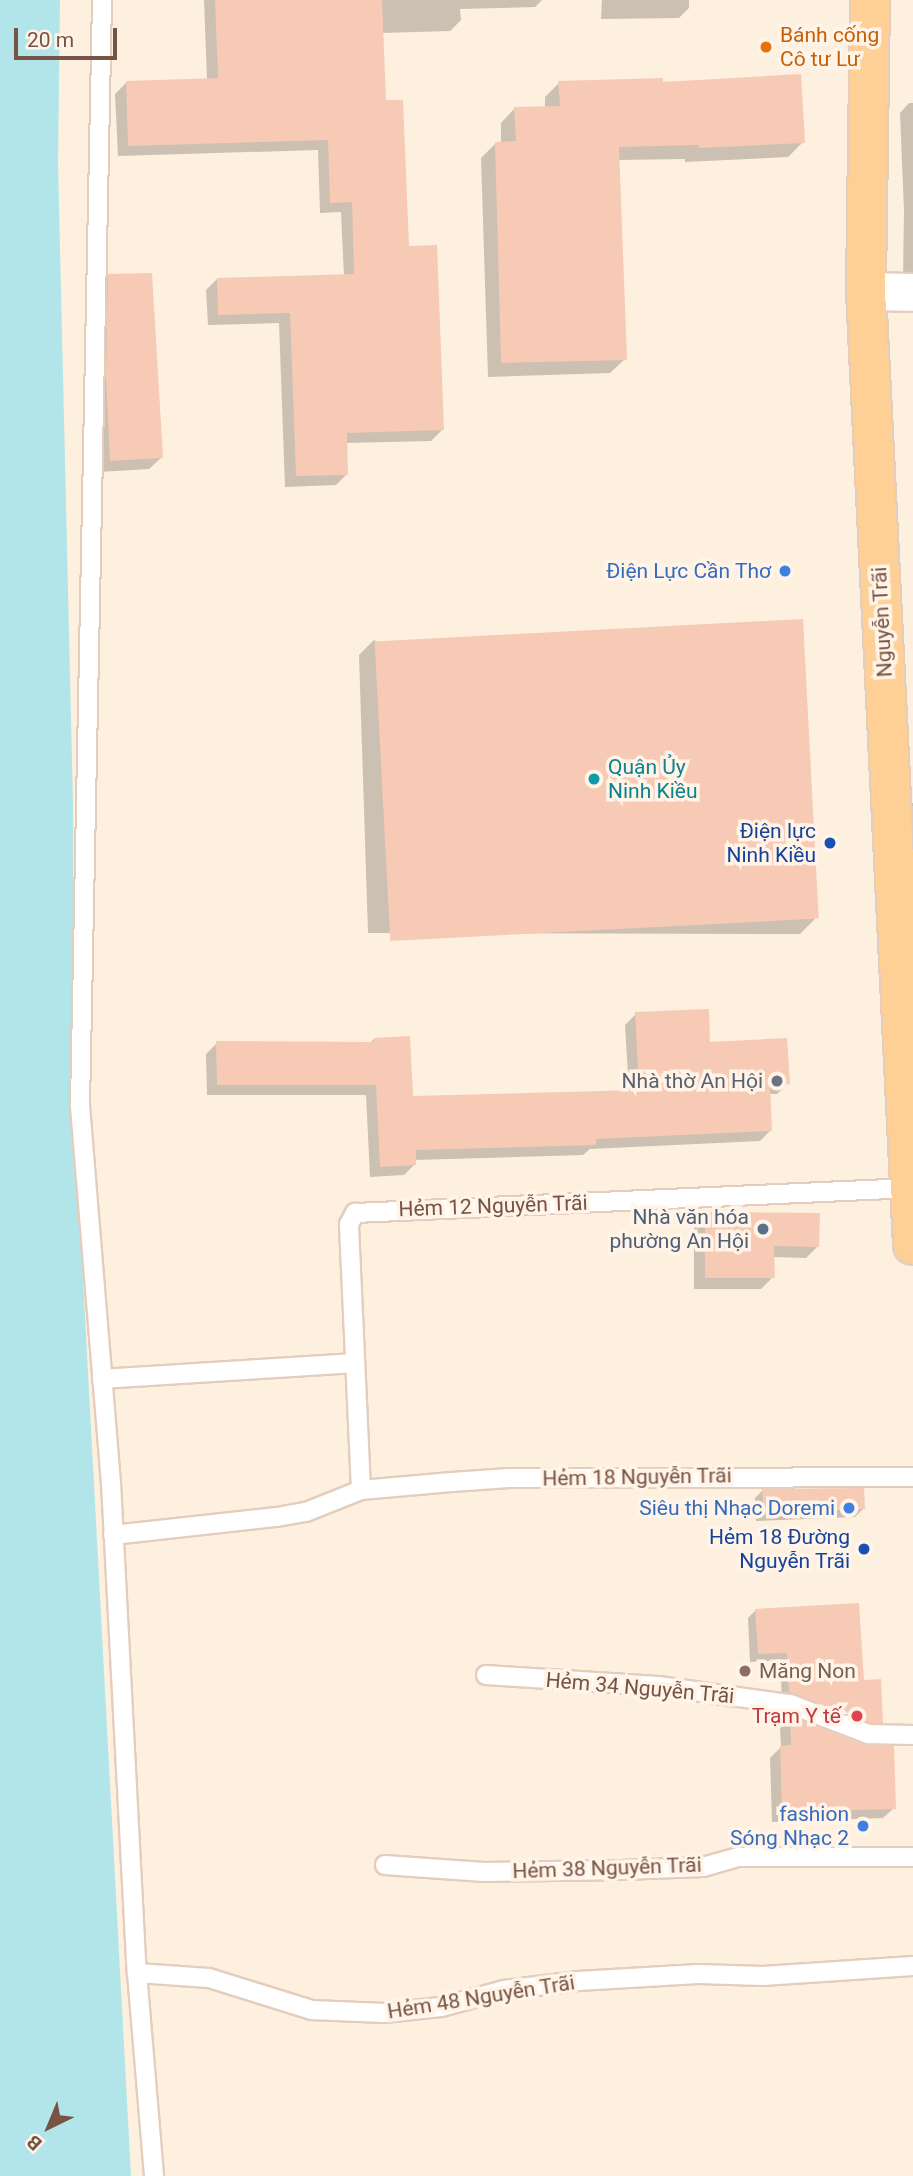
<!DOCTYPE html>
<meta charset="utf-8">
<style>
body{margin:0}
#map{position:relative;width:913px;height:2176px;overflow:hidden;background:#fef0df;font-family:Roboto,sans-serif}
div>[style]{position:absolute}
.water>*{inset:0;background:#b2e5e9}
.shadow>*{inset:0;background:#0003;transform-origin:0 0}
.building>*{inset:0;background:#f6cab4;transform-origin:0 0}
.roads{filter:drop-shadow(2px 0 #e5cdbd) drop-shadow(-2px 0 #e5cdbd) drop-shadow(0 2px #e5cdbd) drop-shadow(0 -2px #e5cdbd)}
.service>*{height:18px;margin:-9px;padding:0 9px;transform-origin:9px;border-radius:9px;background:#fff}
.minor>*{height:37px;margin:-18.5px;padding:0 18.5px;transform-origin:18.5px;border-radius:18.5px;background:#fff}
.primary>*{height:38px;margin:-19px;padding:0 19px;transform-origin:19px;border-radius:19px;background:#ffd095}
.dots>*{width:19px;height:19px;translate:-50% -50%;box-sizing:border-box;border:4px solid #fff4e7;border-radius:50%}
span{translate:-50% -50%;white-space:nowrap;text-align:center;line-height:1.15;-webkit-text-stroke:7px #fff4e7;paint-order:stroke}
.food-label{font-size:21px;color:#c56008}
.left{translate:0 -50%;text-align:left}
.shop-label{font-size:21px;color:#366cbe}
.right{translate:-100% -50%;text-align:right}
.street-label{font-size:21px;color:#775345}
.culture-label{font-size:21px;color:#0d838f}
.transit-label{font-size:21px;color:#164399}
.worship-label{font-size:21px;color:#5b616d}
.service-label{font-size:21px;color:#4e5e75}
.education-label{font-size:21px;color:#785e54}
.health-label{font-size:21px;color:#be3a42}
.north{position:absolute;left:14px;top:2092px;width:70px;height:70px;-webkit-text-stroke:5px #fff4e7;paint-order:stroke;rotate:223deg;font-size:19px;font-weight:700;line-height:28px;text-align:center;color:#775345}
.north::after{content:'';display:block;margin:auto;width:24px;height:32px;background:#775345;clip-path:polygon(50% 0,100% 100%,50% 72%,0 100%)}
.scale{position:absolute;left:14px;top:28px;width:103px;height:32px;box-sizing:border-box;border:4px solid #775345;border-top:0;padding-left:9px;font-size:21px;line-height:24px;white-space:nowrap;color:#775345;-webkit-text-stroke:5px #fff4e7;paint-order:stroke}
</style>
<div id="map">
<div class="water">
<div style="clip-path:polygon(0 0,60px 0,58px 163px,73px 803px,74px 1111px,131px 2176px,0 2176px)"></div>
</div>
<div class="shadow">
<div style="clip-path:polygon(204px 0,542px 0,535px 7px,460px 9px,461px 20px,450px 31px,382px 33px,384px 102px,407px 248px,442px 430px,431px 441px,345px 443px,347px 474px,336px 485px,285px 487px,279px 323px,208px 325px,206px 290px,217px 279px,344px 276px,341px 212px,320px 213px,318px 150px,118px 156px,115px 94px,126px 83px,207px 80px)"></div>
<div style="clip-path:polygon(602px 0,689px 0,689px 8px,679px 18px,601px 19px)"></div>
<div style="clip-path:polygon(559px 83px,662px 83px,803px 142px,788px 157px,685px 162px,685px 159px,618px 160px,625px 359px,610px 373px,488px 377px,481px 158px,495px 144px,501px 143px,501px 123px,515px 108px,545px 108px,545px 97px)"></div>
<div style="clip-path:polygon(909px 103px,913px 103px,913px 283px,903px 280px,904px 210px,900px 113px)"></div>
<div style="clip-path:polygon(109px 276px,161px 458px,149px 469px,99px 472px,97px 288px)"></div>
<div style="clip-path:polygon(374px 640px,815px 919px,800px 934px,368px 933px,359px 655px)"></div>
<div style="left:913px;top:803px;width:96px;height:3px;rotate:90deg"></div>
<div style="clip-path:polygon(636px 1014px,709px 1043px,788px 1083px,777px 1094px,769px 1094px,770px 1131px,760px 1141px,590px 1149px,583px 1155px,414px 1160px,415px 1164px,404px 1175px,370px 1177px,366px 1095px,207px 1095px,206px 1054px,217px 1043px,370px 1043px,374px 1039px,411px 1098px,629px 1092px,625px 1025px)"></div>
<div style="clip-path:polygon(706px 1214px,818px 1246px,806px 1258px,773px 1257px,773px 1277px,761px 1289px,694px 1289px,694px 1226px)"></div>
<div style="clip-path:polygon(763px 1490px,863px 1509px,855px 1517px,756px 1521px,755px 1498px)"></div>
<div style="clip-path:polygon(756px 1610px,862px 1682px,881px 1722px,873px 1730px,782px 1700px,780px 1660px,750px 1662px,748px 1618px)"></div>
<div style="clip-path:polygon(790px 1718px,894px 1808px,883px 1818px,772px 1822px,770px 1758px,781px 1747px,780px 1728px)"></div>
</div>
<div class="building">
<div style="clip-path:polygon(215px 0,382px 0,386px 100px,403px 100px,409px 246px,437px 245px,444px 430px,347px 433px,348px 475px,296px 476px,290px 313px,218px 315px,217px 278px,354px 274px,352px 202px,330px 203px,328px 140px,128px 146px,126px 81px,218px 78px)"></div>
<div style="clip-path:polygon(801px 74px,805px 143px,699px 148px,699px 145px,619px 147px,627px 360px,501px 363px,495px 142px,516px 141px,514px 107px,560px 106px,558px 81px,663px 78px,663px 82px)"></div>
<div style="clip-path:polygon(152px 273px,163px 458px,110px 461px,106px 378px,108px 274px)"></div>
<div style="left:803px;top:619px;width:300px;height:429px;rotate:87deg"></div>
<div style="clip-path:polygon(709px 1009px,710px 1042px,787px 1038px,790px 1084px,770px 1084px,772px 1131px,596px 1139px,596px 1145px,416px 1150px,416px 1165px,380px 1167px,376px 1085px,217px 1085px,216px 1041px,374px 1042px,374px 1038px,410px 1036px,413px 1096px,639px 1090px,635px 1012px)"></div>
<div style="clip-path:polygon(705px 1212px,820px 1213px,819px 1247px,774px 1246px,775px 1278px,705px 1278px)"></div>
<div style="clip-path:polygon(864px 1488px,865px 1509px,764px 1514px,762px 1489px)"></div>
<div style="clip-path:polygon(859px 1603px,864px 1680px,881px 1679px,883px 1723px,870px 1723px,789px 1692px,787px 1653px,758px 1654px,755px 1609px)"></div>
<div style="clip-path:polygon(790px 1716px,864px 1745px,894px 1746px,896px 1809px,782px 1812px,780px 1746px,791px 1745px)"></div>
</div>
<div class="roads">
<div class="service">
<div style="left:102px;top:0;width:1106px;rotate:91.14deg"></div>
<div style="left:80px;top:1106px;width:378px;rotate:85.3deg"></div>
<div style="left:111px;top:1483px;width:491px;rotate:87deg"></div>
<div style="left:137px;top:1973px;width:204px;rotate:85.2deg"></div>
<div style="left:102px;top:1379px;width:253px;rotate:-3.6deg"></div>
<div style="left:361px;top:1490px;width:266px;rotate:-92.6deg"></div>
<div style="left:349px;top:1224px;width:13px;rotate:-61deg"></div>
<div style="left:355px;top:1213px;width:557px;rotate:-2.57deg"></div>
<div style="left:113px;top:1535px;width:165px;rotate:-6.3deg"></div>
<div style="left:277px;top:1517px;width:29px;rotate:-10deg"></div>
<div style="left:306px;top:1512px;width:59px;rotate:-21.8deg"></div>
<div style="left:361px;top:1490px;width:91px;rotate:-5deg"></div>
<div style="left:452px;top:1482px;width:57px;rotate:-4deg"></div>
<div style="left:509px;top:1478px;width:404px;rotate:-0.1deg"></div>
<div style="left:486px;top:1675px;width:172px;rotate:3.7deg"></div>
<div style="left:658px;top:1686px;width:133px;rotate:7.8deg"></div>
<div style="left:790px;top:1704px;width:84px;rotate:21deg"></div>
<div style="left:868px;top:1734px;width:45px;rotate:1.3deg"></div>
<div style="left:385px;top:1865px;width:99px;rotate:4deg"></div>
<div style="left:484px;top:1872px;width:137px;rotate:-0.8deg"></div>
<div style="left:621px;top:1870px;width:82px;rotate:-2.1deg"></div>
<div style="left:703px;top:1867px;width:37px;rotate:-16deg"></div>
<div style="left:739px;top:1857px;width:174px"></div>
<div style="left:137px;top:1973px;width:72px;rotate:4deg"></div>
<div style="left:209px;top:1978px;width:108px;rotate:17.3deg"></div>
<div style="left:312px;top:2010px;width:72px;rotate:2.4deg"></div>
<div style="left:384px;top:2013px;width:57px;rotate:-6deg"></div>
<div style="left:441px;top:2007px;width:65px;rotate:-15.1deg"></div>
<div style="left:504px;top:1990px;width:75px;rotate:-6.9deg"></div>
<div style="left:578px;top:1981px;width:120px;rotate:-3.3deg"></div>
<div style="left:698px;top:1974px;width:65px;rotate:1.8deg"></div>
<div style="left:763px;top:1976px;width:150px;rotate:-3.8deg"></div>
</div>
<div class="minor">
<div style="left:866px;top:291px;width:47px;rotate:1.2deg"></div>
</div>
<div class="primary">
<div style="left:870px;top:0;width:291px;rotate:90.8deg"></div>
<div style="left:866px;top:291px;width:955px;rotate:87.18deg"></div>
</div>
</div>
<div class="dots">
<div style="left:766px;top:47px;background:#e8710a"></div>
<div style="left:785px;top:571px;background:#3f7fe0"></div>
<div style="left:594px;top:779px;background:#0f9aa8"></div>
<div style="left:830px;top:843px;background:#1a4fb4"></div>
<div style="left:777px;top:1081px;background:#6b7280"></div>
<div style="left:763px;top:1229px;background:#5c6f8a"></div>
<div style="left:849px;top:1508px;background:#3f7fe0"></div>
<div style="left:864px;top:1549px;background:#1a4fb4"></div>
<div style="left:745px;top:1671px;background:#8d6e63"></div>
<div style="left:857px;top:1716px;background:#e0444e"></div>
<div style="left:863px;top:1826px;background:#3f7fe0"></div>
</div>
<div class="food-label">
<span class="left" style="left:780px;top:47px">Bánh cống<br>Cô tư Lư</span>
</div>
<div class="shop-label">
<span class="right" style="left:771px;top:571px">Điện Lực Cần Thơ</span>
<span class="right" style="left:835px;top:1508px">Siêu thị Nhạc Doremi</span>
<span class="right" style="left:849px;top:1826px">fashion<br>Sóng Nhạc 2</span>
</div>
<div class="street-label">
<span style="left:882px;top:622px;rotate:-93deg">Nguyễn Trãi</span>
<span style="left:493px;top:1206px;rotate:-2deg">Hẻm 12 Nguyễn Trãi</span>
<span style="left:637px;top:1477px;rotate:-1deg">Hẻm 18 Nguyễn Trãi</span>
<span style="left:640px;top:1688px;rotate:5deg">Hẻm 34 Nguyễn Trãi</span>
<span style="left:607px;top:1868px;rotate:-2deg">Hẻm 38 Nguyễn Trãi</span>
<span style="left:481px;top:1997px;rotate:-9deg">Hẻm 48 Nguyễn Trãi</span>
</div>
<div class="culture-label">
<span class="left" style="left:608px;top:779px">Quận Ủy<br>Ninh Kiều</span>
</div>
<div class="transit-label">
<span class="right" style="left:816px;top:843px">Điện lực<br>Ninh Kiều</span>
<span class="right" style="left:850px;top:1549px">Hẻm 18 Đường<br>Nguyễn Trãi</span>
</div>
<div class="worship-label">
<span class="right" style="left:763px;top:1081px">Nhà thờ An Hội</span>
</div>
<div class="service-label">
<span class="right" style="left:749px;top:1229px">Nhà văn hóa<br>phường An Hội</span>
</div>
<div class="education-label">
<span class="left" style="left:759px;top:1671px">Măng Non</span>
</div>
<div class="health-label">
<span class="right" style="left:841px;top:1716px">Trạm Y tế</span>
</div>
<div class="north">B</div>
<div class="scale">20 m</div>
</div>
